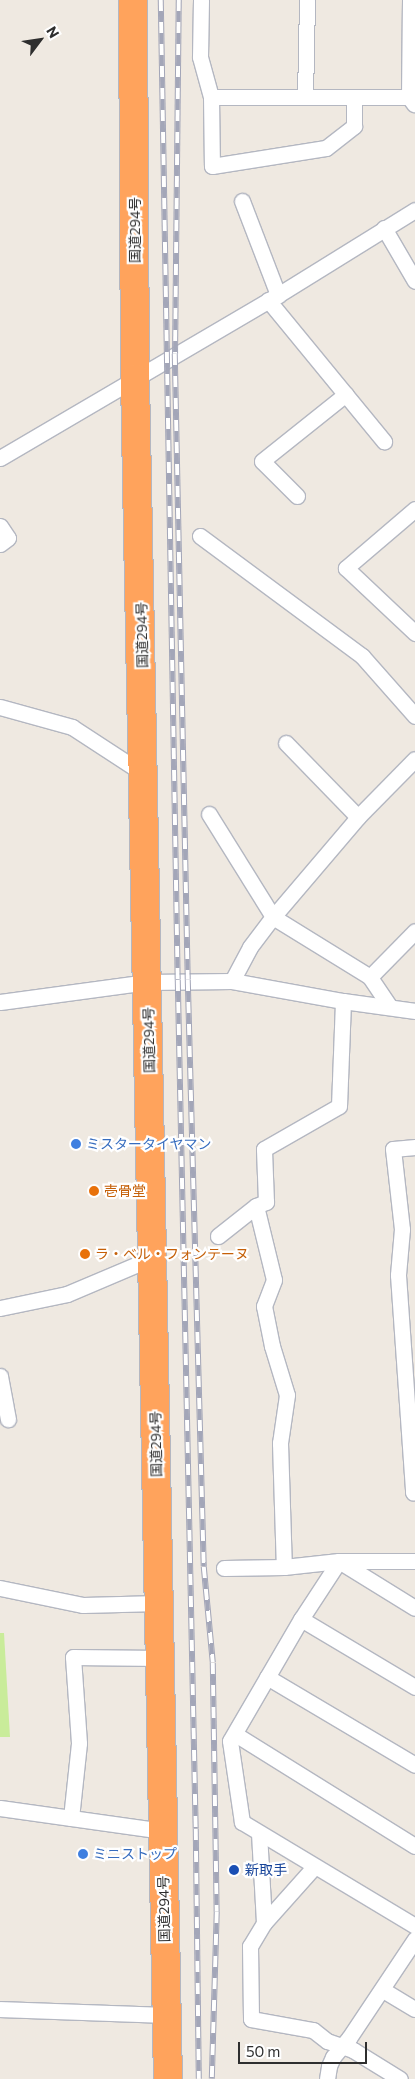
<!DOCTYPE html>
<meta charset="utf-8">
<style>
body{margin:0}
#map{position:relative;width:415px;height:2079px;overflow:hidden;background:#efe9e1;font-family:Commissioner,"Noto Sans JP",sans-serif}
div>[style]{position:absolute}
.pitch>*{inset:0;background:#c9ec9a}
.roads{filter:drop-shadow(1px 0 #b4b7c1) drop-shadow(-1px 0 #b4b7c1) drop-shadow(0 1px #b4b7c1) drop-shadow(0 -1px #b4b7c1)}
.street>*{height:15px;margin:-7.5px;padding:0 7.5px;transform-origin:7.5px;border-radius:7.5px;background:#fff}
.highway>*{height:28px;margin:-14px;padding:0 14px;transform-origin:14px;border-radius:14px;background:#ffa35c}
.rail>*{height:5.5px;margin-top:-2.75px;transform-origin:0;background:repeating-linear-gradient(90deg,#fff 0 11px,#a3a6b8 0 22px);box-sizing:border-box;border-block:1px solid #a3a6b8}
.dots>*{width:14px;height:14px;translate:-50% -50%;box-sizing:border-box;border:2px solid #fff;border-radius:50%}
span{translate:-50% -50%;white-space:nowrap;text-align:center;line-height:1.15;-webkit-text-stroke:4.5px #fff;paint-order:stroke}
.street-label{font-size:14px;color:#2e2e2e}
.shop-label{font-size:14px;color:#366cbe}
.left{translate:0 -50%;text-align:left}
.food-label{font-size:14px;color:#c56008}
.transit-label{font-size:14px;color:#164399}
.north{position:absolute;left:15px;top:15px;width:50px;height:50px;-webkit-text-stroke:4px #fff;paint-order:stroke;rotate:59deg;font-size:14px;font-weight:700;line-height:20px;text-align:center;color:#2e2e2e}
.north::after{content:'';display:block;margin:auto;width:18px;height:22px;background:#2e2e2e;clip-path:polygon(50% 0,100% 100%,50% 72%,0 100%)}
.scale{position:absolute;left:238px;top:2042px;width:129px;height:22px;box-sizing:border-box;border:2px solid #2e2e2e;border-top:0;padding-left:6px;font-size:15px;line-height:18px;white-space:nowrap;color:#2e2e2e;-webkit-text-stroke:4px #fff;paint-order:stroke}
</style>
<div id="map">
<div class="pitch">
<div style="clip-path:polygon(0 1633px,4px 1633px,10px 1737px,0 1737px)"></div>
</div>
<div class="roads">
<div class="street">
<div style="left:201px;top:0;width:57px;rotate:91deg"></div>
<div style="left:200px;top:57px;width:41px;rotate:74.6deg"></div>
<div style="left:211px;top:97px;width:198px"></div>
<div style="left:410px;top:0;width:97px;rotate:90.6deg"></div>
<div style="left:409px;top:97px;width:9px;rotate:54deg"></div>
<div style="left:211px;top:97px;width:69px;rotate:89.2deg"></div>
<div style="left:212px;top:166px;width:115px;rotate:-9deg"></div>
<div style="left:326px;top:148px;width:36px;rotate:-38deg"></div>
<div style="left:354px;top:126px;width:29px;rotate:-90deg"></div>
<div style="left:305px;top:97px;width:97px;rotate:-88.8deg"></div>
<div style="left:242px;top:201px;width:101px;rotate:69deg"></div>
<div style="left:384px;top:228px;width:61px;rotate:59.7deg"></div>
<div style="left:268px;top:300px;width:183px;rotate:50.6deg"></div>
<div style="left:0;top:458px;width:322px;rotate:-30.4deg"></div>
<div style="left:278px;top:295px;width:161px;rotate:-31.8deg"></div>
<div style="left:297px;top:496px;width:49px;rotate:-135deg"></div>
<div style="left:262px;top:461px;width:107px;rotate:-38.6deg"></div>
<div style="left:415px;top:509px;width:91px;rotate:139.5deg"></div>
<div style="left:346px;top:568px;width:95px;rotate:43.3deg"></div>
<div style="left:0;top:526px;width:14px;rotate:56deg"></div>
<div style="left:8px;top:538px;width:10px;rotate:143deg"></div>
<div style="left:200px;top:536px;width:202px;rotate:36.5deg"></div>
<div style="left:362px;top:656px;width:80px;rotate:48.5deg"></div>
<div style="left:0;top:707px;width:75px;rotate:15.5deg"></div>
<div style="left:72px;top:727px;width:86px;rotate:33.1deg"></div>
<div style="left:286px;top:743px;width:103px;rotate:45.8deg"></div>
<div style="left:209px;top:814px;width:121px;rotate:58.1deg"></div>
<div style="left:273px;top:917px;width:114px;rotate:31.7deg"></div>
<div style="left:232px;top:981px;width:38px;rotate:-62deg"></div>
<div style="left:250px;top:947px;width:38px;rotate:-53deg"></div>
<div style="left:273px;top:917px;width:131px;rotate:-49.6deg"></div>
<div style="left:358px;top:817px;width:81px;rotate:-45.5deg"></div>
<div style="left:0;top:1002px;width:149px;rotate:-7.7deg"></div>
<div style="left:148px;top:982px;width:84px;rotate:-0.7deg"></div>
<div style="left:232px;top:981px;width:113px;rotate:10.2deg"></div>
<div style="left:343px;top:1001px;width:73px;rotate:7.9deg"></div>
<div style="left:390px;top:1007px;width:36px;rotate:-124deg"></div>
<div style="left:370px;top:977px;width:64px;rotate:-45.6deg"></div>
<div style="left:415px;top:1147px;width:22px;rotate:175deg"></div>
<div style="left:393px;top:1149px;width:81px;rotate:83.6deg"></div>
<div style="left:402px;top:1229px;width:46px;rotate:95deg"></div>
<div style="left:398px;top:1275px;width:218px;rotate:86deg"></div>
<div style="left:413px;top:1492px;width:2px"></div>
<div style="left:256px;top:1206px;width:76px;rotate:76.3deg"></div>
<div style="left:274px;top:1280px;width:28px;rotate:111deg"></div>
<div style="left:264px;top:1306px;width:41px;rotate:78.7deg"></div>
<div style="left:272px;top:1346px;width:51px;rotate:73deg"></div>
<div style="left:287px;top:1395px;width:49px;rotate:98.3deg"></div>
<div style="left:280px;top:1443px;width:124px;rotate:88.2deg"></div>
<div style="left:218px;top:1236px;width:48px;rotate:-38.3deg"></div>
<div style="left:256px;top:1206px;width:11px;rotate:-22deg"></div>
<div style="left:266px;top:1202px;width:53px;rotate:-92.2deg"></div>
<div style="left:264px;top:1149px;width:86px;rotate:-29.8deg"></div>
<div style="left:339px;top:1106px;width:105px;rotate:-87.8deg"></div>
<div style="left:0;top:1308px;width:68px;rotate:-11.8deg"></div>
<div style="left:67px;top:1294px;width:92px;rotate:-23deg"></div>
<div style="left:0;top:1376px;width:44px;rotate:79.5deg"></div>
<div style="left:415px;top:1561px;width:76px;rotate:180deg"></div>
<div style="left:339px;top:1561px;width:69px;rotate:123.2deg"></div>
<div style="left:301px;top:1619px;width:141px;rotate:120.2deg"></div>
<div style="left:230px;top:1741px;width:82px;rotate:81.6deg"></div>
<div style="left:242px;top:1822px;width:202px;rotate:31deg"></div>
<div style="left:224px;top:1568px;width:60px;rotate:-1deg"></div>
<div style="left:284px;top:1567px;width:55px;rotate:-6.2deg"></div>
<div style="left:339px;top:1561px;width:89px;rotate:31.7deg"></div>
<div style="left:0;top:1588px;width:85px;rotate:11.6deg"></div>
<div style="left:83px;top:1605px;width:76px;rotate:-1.5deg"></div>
<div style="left:301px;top:1619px;width:133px;rotate:30.8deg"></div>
<div style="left:267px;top:1677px;width:172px;rotate:30.7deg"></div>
<div style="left:235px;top:1734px;width:212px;rotate:31.9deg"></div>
<div style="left:0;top:1808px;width:165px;rotate:8deg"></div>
<div style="left:71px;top:1818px;width:75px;rotate:-83.9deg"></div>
<div style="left:79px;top:1743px;width:86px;rotate:-94deg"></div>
<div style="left:73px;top:1657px;width:87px;rotate:0.7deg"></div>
<div style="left:259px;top:1833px;width:90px;rotate:86.8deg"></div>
<div style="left:264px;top:1923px;width:27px;rotate:121deg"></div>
<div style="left:250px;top:1946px;width:73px;rotate:89.2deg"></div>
<div style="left:251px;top:2019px;width:63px;rotate:10.1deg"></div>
<div style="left:313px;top:2030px;width:18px;rotate:38deg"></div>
<div style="left:327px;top:2041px;width:28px;rotate:19deg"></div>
<div style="left:353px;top:2050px;width:55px;rotate:31.7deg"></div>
<div style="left:264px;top:1923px;width:76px;rotate:-48.2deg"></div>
<div style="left:383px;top:1990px;width:37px;rotate:31deg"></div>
<div style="left:0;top:2009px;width:166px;rotate:2.1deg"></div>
<div style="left:327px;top:2079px;width:13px;rotate:-81deg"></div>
<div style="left:329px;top:2066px;width:10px;rotate:-66deg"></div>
<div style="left:333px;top:2057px;width:25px;rotate:-50deg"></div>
<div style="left:349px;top:2038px;width:119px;rotate:-56.3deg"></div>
</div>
<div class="highway">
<div style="left:133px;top:0;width:378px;rotate:89.7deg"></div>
<div style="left:135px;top:378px;width:1701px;rotate:88.89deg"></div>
</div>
</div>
<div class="rail">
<div style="left:161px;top:0;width:980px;rotate:89.01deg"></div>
<div style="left:178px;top:980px;width:849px;rotate:88.79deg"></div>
<div style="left:196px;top:1829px;width:250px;rotate:89.3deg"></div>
<div style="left:179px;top:0;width:354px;rotate:90.6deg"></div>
<div style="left:175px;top:354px;width:626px;rotate:88.81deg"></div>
<div style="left:188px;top:980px;width:587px;rotate:88.44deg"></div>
<div style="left:204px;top:1567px;width:96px;rotate:84.6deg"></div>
<div style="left:213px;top:1663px;width:249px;rotate:89.1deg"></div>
<div style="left:217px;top:1912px;width:167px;rotate:91.7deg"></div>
</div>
<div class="dots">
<div style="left:76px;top:1144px;background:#3f7fe0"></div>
<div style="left:94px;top:1191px;background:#e8710a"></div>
<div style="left:85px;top:1254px;background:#e8710a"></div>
<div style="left:83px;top:1854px;background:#3f7fe0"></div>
<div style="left:234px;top:1870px;background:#1a4fb4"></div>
</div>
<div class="street-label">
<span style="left:135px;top:230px;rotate:-90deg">国道294号</span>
<span style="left:142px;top:635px;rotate:-91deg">国道294号</span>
<span style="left:149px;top:1040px;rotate:-91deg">国道294号</span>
<span style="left:156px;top:1444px;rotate:-91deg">国道294号</span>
<span style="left:164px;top:1909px;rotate:-91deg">国道294号</span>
</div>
<div class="shop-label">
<span class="left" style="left:86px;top:1144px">ミスタータイヤマン</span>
<span class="left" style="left:93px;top:1854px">ミニストップ</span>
</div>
<div class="food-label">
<span class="left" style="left:104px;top:1191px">壱骨堂</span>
<span class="left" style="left:95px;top:1254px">ラ・ベル・フォンテーヌ</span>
</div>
<div class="transit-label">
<span class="left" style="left:245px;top:1870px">新取手</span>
</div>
<div class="north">N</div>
<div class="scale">50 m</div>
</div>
